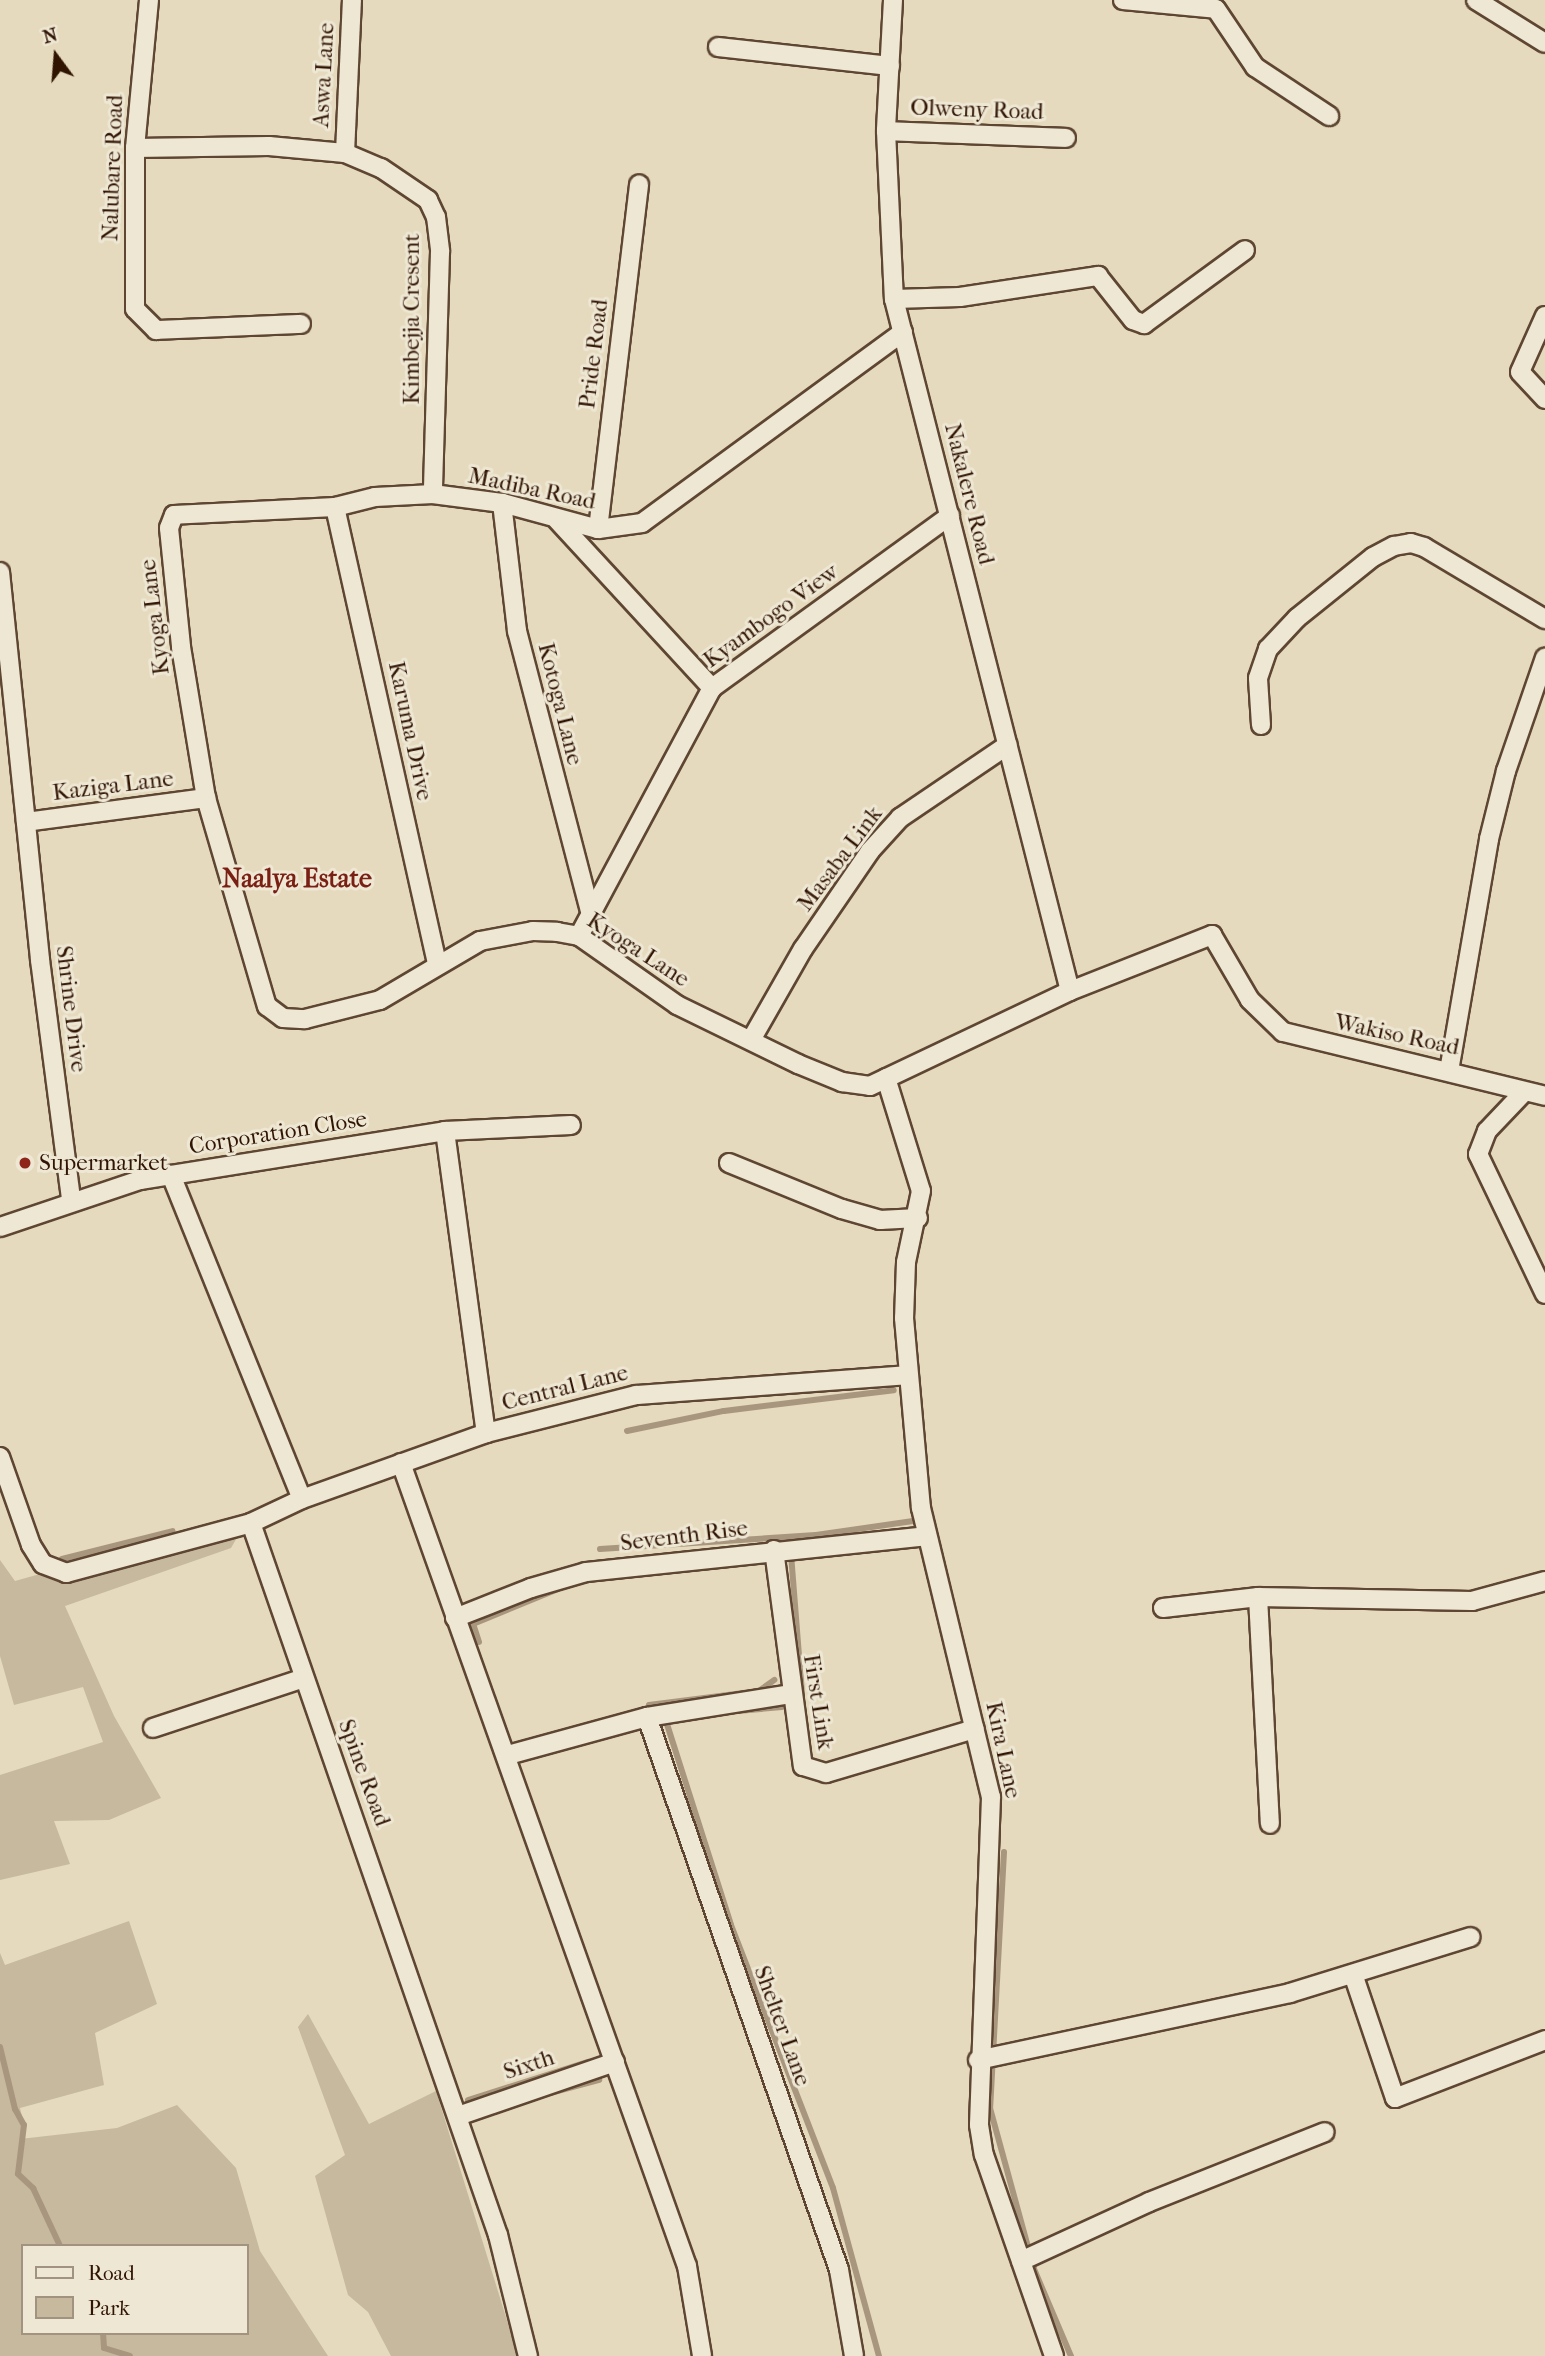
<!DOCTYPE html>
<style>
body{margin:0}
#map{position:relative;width:1545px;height:2356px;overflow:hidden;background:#e5dabd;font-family:"IM FELL French Canon",serif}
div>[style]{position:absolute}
.green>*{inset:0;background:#c6b99d}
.stream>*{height:6px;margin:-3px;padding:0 3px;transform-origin:3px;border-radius:3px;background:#a8977e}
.roads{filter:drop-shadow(2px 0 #5e4632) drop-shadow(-2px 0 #5e4632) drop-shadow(0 2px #5e4632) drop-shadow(0 -2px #5e4632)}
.minor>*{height:18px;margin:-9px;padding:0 9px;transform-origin:9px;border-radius:9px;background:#eee7d4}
.dots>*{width:19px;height:19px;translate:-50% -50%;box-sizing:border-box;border:4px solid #eee7d4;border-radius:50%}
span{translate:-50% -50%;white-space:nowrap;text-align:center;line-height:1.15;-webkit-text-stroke:6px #eee7d4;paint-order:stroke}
.street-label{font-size:23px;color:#311503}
.poi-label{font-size:23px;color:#311503}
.left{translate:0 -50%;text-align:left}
.quarter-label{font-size:26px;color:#7a1f14;font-weight:700}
.legend{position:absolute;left:21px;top:2244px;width:228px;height:91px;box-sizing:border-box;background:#eee7d4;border:2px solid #a29380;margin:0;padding:9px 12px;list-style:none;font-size:21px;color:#311503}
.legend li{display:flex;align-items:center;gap:14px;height:35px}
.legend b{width:35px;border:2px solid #a29380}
.north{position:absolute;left:21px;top:21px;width:70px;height:70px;-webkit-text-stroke:5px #eee7d4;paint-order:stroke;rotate:344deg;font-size:19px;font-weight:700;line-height:28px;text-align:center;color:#311503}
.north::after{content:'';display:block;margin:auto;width:24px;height:32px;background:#311503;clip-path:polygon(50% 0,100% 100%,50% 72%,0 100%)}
</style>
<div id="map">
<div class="green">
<div style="clip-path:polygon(250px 1515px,231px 1548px,65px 1606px,114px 1716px,161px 1798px,109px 1820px,54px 1821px,70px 1864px,0 1880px,0 1775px,103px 1742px,83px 1687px,14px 1705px,0 1656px,0 1560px,15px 1581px)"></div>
<div style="clip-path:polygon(evenodd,129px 1921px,157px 2004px,95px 2033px,104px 2085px,20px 2108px,24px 2125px,20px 2139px,117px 2128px,177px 2105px,236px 2168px,260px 2251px,328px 2356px,0 2356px,0 1953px,5px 1965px,129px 1921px,23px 2246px,247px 2246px,247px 2333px,23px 2333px,23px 2246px)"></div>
<div style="clip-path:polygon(308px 2014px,369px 2124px,436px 2091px,518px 2356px,391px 2356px,368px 2312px,348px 2295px,315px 2176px,345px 2155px,298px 2027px)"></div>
</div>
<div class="stream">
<div style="left:627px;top:1431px;width:99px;rotate:-11.7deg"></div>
<div style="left:724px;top:1411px;width:171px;rotate:-7deg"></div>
<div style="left:600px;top:1549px;width:216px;rotate:-3.7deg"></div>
<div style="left:816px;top:1535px;width:105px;rotate:-8.2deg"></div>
<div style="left:791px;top:1554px;width:141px;rotate:85.5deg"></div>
<div style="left:62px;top:1559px;width:114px;rotate:-14.2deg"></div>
<div style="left:479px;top:1642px;width:19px;rotate:-108deg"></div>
<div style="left:473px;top:1624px;width:92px;rotate:-22.4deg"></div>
<div style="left:649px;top:1705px;width:111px;rotate:-7.3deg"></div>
<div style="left:759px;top:1691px;width:19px;rotate:-36deg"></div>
<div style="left:738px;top:1711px;width:44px;rotate:-5.2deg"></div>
<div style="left:672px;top:1718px;width:7px;rotate:153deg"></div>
<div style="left:666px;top:1721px;width:214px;rotate:72.3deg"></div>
<div style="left:731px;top:1925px;width:282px;rotate:68.8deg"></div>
<div style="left:833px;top:2188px;width:174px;rotate:74.7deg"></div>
<div style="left:1004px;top:1852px;width:256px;rotate:93.1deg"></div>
<div style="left:990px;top:2108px;width:167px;rotate:74.7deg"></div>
<div style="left:1034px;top:2269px;width:95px;rotate:67deg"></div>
<div style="left:0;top:2047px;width:64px;rotate:76.4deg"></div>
<div style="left:15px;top:2109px;width:18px;rotate:61deg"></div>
<div style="left:24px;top:2125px;width:49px;rotate:97deg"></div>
<div style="left:18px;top:2174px;width:21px;rotate:43deg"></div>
<div style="left:33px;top:2188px;width:64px;rotate:65deg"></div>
<div style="left:550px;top:2093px;width:51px;rotate:-14.9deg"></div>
<div style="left:468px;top:2100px;width:126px;rotate:-17.6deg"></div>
<div style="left:103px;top:2333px;width:15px;rotate:86deg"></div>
<div style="left:104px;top:2348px;width:27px;rotate:17deg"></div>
</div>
<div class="roads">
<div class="minor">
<div style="left:149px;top:0;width:149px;rotate:95.4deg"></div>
<div style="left:135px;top:148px;width:161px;rotate:90deg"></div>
<div style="left:135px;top:309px;width:30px;rotate:45deg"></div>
<div style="left:156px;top:330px;width:145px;rotate:-2.4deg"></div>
<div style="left:893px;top:0;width:131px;rotate:93.1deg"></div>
<div style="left:886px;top:131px;width:168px;rotate:87.3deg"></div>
<div style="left:894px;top:299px;width:714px;rotate:75.73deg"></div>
<div style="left:1123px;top:0;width:93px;rotate:5.5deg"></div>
<div style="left:1216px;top:9px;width:70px;rotate:56.1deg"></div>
<div style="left:1255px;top:67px;width:89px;rotate:33.5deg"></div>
<div style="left:1476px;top:0;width:81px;rotate:31.9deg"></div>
<div style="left:718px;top:47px;width:173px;rotate:6.3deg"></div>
<div style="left:886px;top:131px;width:180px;rotate:2.2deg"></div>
<div style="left:135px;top:148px;width:134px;rotate:-0.9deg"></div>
<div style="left:269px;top:146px;width:76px;rotate:5.3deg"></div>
<div style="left:345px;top:153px;width:39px;rotate:23deg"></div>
<div style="left:381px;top:168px;width:57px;rotate:34.2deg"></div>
<div style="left:428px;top:200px;width:19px;rotate:65deg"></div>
<div style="left:436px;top:217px;width:35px;rotate:83deg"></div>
<div style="left:440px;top:252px;width:242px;rotate:91.7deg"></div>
<div style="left:345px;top:153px;width:153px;rotate:-87.4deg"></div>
<div style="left:894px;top:299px;width:66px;rotate:-1.7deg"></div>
<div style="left:960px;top:297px;width:140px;rotate:-8.7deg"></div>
<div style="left:1098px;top:276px;width:56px;rotate:51.5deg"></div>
<div style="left:1133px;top:320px;width:12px;rotate:20deg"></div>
<div style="left:1144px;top:324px;width:125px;rotate:-36.2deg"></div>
<div style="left:1545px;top:316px;width:61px;rotate:114.1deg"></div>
<div style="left:1520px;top:372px;width:37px;rotate:47deg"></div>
<div style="left:903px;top:332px;width:323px;rotate:143.8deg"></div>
<div style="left:642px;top:523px;width:44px;rotate:172.2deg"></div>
<div style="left:598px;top:529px;width:99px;rotate:-164.8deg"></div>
<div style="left:502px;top:503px;width:70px;rotate:-172.6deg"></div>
<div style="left:433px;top:494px;width:58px;rotate:177deg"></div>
<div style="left:375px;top:497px;width:41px;rotate:166deg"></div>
<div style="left:335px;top:507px;width:161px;rotate:177.2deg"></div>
<div style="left:174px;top:515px;width:14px;rotate:111deg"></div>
<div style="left:169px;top:528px;width:120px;rotate:84.2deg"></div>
<div style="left:181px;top:647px;width:153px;rotate:80.6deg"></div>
<div style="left:206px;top:798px;width:217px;rotate:73.7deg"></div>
<div style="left:267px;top:1006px;width:20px;rotate:37deg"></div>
<div style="left:283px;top:1018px;width:22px;rotate:3deg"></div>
<div style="left:305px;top:1019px;width:77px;rotate:-14.2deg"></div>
<div style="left:380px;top:1000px;width:116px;rotate:-30.5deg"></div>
<div style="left:480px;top:941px;width:54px;rotate:-10.7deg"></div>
<div style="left:533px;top:931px;width:24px;rotate:2deg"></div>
<div style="left:557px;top:932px;width:22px;rotate:10deg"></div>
<div style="left:579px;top:936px;width:120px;rotate:35.1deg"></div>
<div style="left:677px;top:1005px;width:135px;rotate:26deg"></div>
<div style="left:798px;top:1064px;width:48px;rotate:22.2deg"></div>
<div style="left:842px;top:1082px;width:28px;rotate:8deg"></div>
<div style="left:870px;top:1086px;width:221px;rotate:-25.4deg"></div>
<div style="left:1070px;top:991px;width:153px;rotate:-21.5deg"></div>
<div style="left:1212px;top:935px;width:75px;rotate:59.7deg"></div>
<div style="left:1250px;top:1000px;width:46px;rotate:44.1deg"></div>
<div style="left:1283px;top:1032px;width:270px;rotate:13.7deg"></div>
<div style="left:502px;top:503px;width:129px;rotate:83.3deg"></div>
<div style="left:517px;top:631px;width:290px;rotate:75.4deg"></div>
<div style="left:335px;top:507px;width:469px;rotate:77.4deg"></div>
<div style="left:557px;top:520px;width:229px;rotate:47.3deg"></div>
<div style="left:598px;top:529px;width:347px;rotate:-83.2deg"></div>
<div style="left:0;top:572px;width:390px;rotate:84.1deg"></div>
<div style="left:40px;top:960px;width:242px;rotate:82.6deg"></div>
<div style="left:1261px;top:725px;width:47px;rotate:-93.7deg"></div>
<div style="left:1258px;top:678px;width:31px;rotate:-71deg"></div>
<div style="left:1268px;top:649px;width:42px;rotate:-46.9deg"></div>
<div style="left:1297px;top:618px;width:97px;rotate:-38.8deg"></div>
<div style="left:1373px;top:557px;width:24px;rotate:-28deg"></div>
<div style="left:1394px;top:546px;width:17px;rotate:-10deg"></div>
<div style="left:1411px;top:543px;width:14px;rotate:17deg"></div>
<div style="left:1424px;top:547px;width:141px;rotate:30.8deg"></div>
<div style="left:26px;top:822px;width:182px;rotate:-7.6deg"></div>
<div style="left:579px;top:936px;width:281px;rotate:-61.8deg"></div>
<div style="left:712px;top:688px;width:294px;rotate:-35.9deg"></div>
<div style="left:751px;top:1040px;width:105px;rotate:-60.3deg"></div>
<div style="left:803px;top:949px;width:119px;rotate:-55.6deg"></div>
<div style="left:870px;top:851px;width:45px;rotate:-47.7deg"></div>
<div style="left:900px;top:818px;width:130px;rotate:-34.1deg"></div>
<div style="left:1449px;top:1071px;width:235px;rotate:-80.2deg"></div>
<div style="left:1489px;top:839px;width:70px;rotate:-76deg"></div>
<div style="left:1506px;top:771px;width:120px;rotate:-71deg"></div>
<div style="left:886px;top:1078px;width:118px;rotate:72.8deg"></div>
<div style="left:921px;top:1191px;width:73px;rotate:101.9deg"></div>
<div style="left:906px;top:1262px;width:56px;rotate:92deg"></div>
<div style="left:904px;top:1318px;width:191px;rotate:84.9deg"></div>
<div style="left:921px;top:1508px;width:297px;rotate:76.4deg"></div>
<div style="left:991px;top:1797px;width:328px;rotate:92.1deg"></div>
<div style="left:979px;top:2125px;width:30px;rotate:81deg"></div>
<div style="left:984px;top:2155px;width:213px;rotate:70.8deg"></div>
<div style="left:1524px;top:1092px;width:54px;rotate:133.5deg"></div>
<div style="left:1487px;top:1131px;width:25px;rotate:111deg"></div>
<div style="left:1478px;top:1154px;width:155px;rotate:64.4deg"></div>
<div style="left:445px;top:1131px;width:305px;rotate:82.3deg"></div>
<div style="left:729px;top:1163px;width:122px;rotate:22.2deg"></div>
<div style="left:842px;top:1209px;width:40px;rotate:16deg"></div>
<div style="left:880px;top:1220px;width:38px;rotate:-3deg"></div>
<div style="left:171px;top:1175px;width:349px;rotate:68deg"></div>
<div style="left:0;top:1227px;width:148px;rotate:-18.6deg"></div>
<div style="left:140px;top:1180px;width:309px;rotate:-9.1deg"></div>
<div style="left:445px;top:1131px;width:126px;rotate:-2.7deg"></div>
<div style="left:0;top:1457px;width:93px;rotate:70.6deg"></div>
<div style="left:31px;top:1545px;width:22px;rotate:58deg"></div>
<div style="left:43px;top:1564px;width:25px;rotate:21deg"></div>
<div style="left:66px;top:1573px;width:192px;rotate:-15.1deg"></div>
<div style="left:251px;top:1523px;width:56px;rotate:-25.2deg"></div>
<div style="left:302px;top:1499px;width:195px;rotate:-19.7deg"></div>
<div style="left:486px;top:1433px;width:155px;rotate:-14.2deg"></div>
<div style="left:636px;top:1395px;width:272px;rotate:-4.2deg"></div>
<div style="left:401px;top:1463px;width:852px;rotate:70.4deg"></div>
<div style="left:687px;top:2266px;width:91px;rotate:80.5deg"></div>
<div style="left:251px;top:1523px;width:754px;rotate:70.87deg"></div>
<div style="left:498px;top:2235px;width:125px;rotate:76.1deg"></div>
<div style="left:774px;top:1550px;width:218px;rotate:82.4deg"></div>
<div style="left:803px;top:1766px;width:24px;rotate:17deg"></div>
<div style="left:826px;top:1773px;width:155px;rotate:-16.5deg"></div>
<div style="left:1258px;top:1597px;width:227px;rotate:87deg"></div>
<div style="left:1163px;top:1608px;width:96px;rotate:-6.6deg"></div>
<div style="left:1258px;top:1597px;width:214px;rotate:1.1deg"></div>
<div style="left:1472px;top:1601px;width:76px;rotate:-15.3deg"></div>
<div style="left:455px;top:1618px;width:82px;rotate:-21.5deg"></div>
<div style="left:531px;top:1588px;width:57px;rotate:-16.2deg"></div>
<div style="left:586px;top:1572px;width:342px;rotate:-6deg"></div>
<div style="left:647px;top:1717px;width:585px;rotate:70.85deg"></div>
<div style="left:839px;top:2270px;width:87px;rotate:80.1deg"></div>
<div style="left:153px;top:1728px;width:159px;rotate:-18.3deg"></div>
<div style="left:508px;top:1755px;width:144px;rotate:-15.3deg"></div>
<div style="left:647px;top:1717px;width:145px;rotate:-9.1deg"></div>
<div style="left:1353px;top:1974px;width:131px;rotate:71.3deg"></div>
<div style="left:1395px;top:2098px;width:161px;rotate:-21.1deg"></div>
<div style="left:978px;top:2060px;width:319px;rotate:-12.1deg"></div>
<div style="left:1290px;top:1993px;width:189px;rotate:-17.2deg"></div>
<div style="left:458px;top:2116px;width:166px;rotate:-19deg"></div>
<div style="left:1021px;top:2261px;width:141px;rotate:-24.7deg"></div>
<div style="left:1149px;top:2202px;width:189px;rotate:-21.7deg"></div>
</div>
</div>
<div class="dots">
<div style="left:25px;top:1163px;background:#8f2418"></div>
</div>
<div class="street-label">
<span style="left:324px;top:75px;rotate:-87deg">Aswa Lane</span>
<span style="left:977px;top:110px;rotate:2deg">Olweny Road</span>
<span style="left:113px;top:168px;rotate:-88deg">Nalubare Road</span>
<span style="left:412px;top:319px;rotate:-90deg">Kimbejja Cresent</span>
<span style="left:594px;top:354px;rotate:-83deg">Pride Road</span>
<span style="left:532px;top:489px;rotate:12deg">Madiba Road</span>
<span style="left:969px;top:494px;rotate:76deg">Nakalere Road</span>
<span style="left:771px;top:616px;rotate:-36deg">Kyambogo View</span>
<span style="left:155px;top:617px;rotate:-97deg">Kyoga Lane</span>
<span style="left:560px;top:704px;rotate:76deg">Kotoga Lane</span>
<span style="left:410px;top:731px;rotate:78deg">Karuma Drive</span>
<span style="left:113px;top:786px;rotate:-7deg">Kaziga Lane</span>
<span style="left:840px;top:859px;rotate:-53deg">Masaba Link</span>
<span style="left:638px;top:950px;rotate:33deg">Kyoga Lane</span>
<span style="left:71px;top:1009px;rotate:83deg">Shrine Drive</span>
<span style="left:1397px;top:1035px;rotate:12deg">Wakiso Road</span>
<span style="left:278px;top:1133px;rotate:-9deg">Corporation Close</span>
<span style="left:565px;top:1388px;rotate:-14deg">Central Lane</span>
<span style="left:684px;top:1536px;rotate:-7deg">Seventh Rise</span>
<span style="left:818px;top:1702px;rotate:81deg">First Link</span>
<span style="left:1003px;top:1750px;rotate:78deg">Kira Lane</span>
<span style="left:364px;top:1773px;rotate:70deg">Spine Road</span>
<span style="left:782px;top:2026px;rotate:70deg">Shelter Lane</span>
<span style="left:529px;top:2065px;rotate:-18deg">Sixth</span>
</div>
<div class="poi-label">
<span class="left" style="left:39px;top:1163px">Supermarket</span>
</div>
<div class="quarter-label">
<span style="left:297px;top:879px">Naalya Estate</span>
</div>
<ul class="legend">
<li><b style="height:9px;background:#eee7d4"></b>Road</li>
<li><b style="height:19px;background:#c6b99d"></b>Park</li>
</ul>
<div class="north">N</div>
</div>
